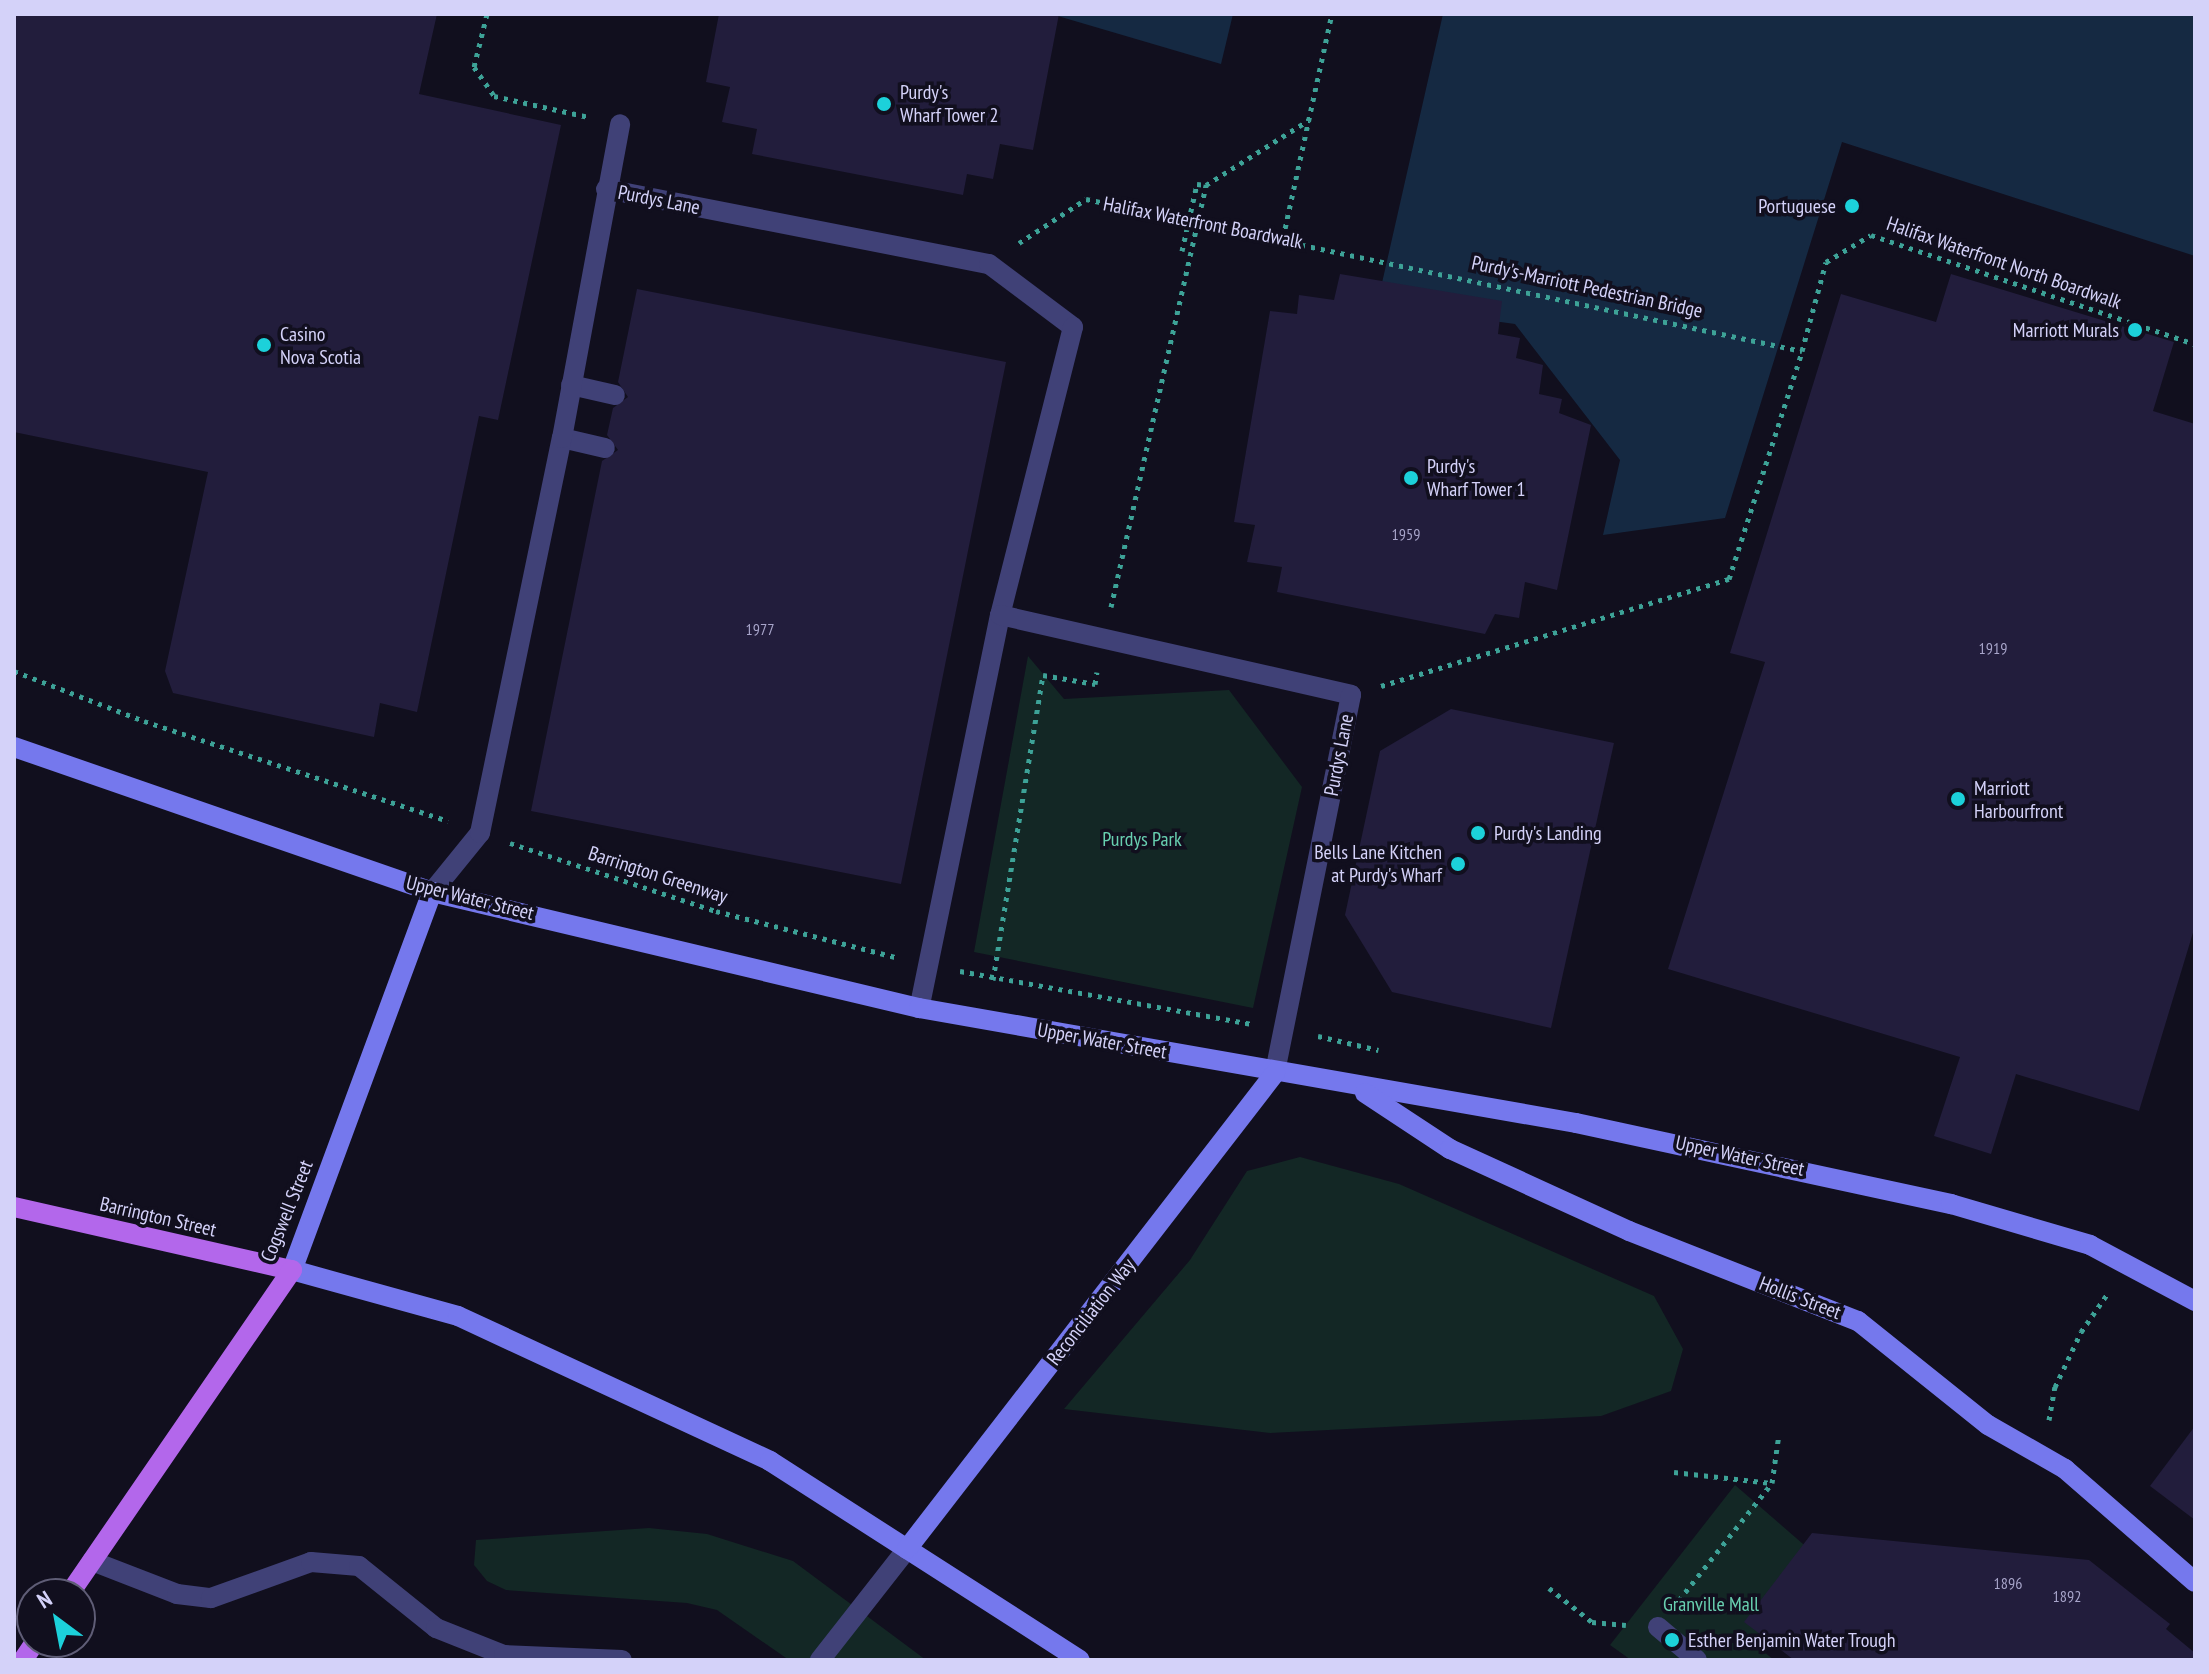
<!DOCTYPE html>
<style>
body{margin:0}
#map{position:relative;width:2209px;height:1674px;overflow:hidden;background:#110f1e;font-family:"PT Sans Narrow",sans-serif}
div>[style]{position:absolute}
.green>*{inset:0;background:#132725}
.water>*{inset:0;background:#152942}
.building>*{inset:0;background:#221d3c}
.path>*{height:5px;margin-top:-2.5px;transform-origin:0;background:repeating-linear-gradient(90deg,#3da297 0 4px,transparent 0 10px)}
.lane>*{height:20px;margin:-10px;padding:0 10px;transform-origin:10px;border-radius:10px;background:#404177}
.street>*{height:20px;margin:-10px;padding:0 10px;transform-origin:10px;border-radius:10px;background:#404177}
.secondary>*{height:20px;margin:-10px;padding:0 10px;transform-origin:10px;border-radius:10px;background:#7578ed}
.primary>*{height:20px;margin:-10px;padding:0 10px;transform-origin:10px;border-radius:10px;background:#b367eb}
.path-bridge>*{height:5px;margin-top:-2.5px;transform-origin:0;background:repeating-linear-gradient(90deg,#3da297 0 4px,transparent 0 10px)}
.dots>*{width:22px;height:22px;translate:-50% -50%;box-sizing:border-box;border:4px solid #110f1e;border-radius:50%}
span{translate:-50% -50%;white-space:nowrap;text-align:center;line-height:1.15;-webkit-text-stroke:7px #110f1e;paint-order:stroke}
.number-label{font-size:16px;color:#a8a5ca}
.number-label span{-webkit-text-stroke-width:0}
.poi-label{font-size:20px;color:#d4d2f9}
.left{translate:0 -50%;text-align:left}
.right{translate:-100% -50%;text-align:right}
.street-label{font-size:20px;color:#d4d2f9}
.park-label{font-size:20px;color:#68cfb0}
.frame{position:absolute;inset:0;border:16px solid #d4d2f9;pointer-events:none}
.north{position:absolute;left:16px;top:1578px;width:80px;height:80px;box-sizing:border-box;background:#110f1e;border:2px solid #5f5d76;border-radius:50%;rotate:328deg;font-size:22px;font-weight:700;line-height:32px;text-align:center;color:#d4d2f9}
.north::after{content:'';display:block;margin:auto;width:28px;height:36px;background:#1cd1da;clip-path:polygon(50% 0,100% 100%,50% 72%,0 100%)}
</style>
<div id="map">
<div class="green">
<div style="clip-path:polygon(1028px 656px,1064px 699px,1229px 690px,1302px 787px,1253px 1008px,974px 952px)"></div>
<div style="clip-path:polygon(1300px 1157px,1399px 1184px,1654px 1296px,1683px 1349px,1671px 1391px,1601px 1416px,1270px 1433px,1064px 1409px,1190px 1260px,1247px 1171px)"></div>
<div style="clip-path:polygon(1735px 1485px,1818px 1557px,1752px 1642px,1774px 1660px,1631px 1660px,1610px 1645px)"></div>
<div style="clip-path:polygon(649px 1528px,707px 1534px,793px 1561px,926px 1660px,789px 1660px,717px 1610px,687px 1603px,506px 1590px,487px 1581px,474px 1565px,476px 1540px)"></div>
</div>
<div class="water">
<div style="clip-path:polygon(1051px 14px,1233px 14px,1221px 64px)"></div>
<div style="clip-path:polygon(1443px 14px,2195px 14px,2195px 256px,1842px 142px,1725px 518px,1603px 535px,1620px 460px,1515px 324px,1377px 305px)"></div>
</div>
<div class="building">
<div style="clip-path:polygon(14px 14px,437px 14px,419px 94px,561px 125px,498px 420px,479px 416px,417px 712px,380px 703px,374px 737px,173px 693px,165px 671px,208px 472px,14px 432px)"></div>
<div style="clip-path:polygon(719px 14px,1059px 14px,1033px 150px,1000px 144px,993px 179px,967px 174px,963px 195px,752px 154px,757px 129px,722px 122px,730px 87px,706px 82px)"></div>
<div style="clip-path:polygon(1340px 274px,1502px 301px,1498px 334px,1520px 338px,1516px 358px,1543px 365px,1539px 394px,1562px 399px,1559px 413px,1591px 425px,1557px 590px,1525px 582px,1519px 618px,1495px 614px,1485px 634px,1277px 592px,1282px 567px,1247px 562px,1255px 525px,1234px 522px,1270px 311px,1297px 314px,1299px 295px,1334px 300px)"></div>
<div style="clip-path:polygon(1951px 274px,2174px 342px,2153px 411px,2195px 424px,2195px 926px,2139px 1111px,2016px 1074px,1991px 1154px,1934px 1136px,1960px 1057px,1668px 969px,1765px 662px,1730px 653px,1841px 294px,1936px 322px)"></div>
<div style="clip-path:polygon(637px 289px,1006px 362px,901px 884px,531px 811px,602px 461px,618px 450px,607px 435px,613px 408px,628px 397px,618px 382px)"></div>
<div style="clip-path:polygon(1451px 709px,1614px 743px,1551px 1028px,1392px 992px,1345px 915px,1380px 751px)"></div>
<div style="clip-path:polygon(2195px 1426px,2195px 1520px,2150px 1486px)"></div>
<div style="clip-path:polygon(1812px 1533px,2089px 1560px,2170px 1624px,2166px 1629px,2195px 1653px,2195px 1660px,1794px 1660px,1744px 1622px)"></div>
</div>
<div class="path">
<div style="left:487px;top:14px;width:55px;rotate:103.8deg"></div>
<div style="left:474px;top:67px;width:35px;rotate:55deg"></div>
<div style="left:494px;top:96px;width:97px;rotate:12.5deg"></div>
<div style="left:1197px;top:184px;width:9px;rotate:6deg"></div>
<div style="left:1283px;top:238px;width:229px;rotate:-77.7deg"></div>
<div style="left:1019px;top:243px;width:80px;rotate:-33.3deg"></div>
<div style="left:1086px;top:199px;width:732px;rotate:11.99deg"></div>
<div style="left:1802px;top:351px;width:92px;rotate:-74.9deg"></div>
<div style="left:1826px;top:262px;width:52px;rotate:-31deg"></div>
<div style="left:1871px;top:235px;width:342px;rotate:18.6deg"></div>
<div style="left:1111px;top:607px;width:433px;rotate:-77.3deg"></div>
<div style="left:1206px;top:185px;width:122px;rotate:-32.3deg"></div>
<div style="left:14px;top:671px;width:139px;rotate:21deg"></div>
<div style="left:144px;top:721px;width:320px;rotate:18.2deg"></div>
<div style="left:1381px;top:686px;width:364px;rotate:-17.1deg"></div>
<div style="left:1729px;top:579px;width:239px;rotate:-72.2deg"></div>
<div style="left:510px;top:843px;width:217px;rotate:18.3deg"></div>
<div style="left:716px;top:911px;width:185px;rotate:14.4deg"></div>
<div style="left:960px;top:971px;width:298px;rotate:10.3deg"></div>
<div style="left:993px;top:980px;width:309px;rotate:-80.7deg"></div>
<div style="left:1043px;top:675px;width:53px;rotate:9.8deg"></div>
<div style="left:1095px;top:684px;width:12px;rotate:-81deg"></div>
<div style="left:1318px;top:1036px;width:62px;rotate:13.1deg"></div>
<div style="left:2049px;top:1420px;width:34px;rotate:-80deg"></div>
<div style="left:2055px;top:1387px;width:61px;rotate:-64.7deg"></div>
<div style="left:2081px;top:1332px;width:47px;rotate:-55.3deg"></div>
<div style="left:1674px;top:1472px;width:98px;rotate:6.5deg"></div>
<div style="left:1549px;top:1588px;width:55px;rotate:38.3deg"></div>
<div style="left:1592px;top:1622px;width:34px;rotate:5deg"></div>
<div style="left:1679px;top:1600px;width:149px;rotate:-51.5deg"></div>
<div style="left:1772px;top:1483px;width:49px;rotate:-81.9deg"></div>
</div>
<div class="lane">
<div style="left:606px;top:189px;width:390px;rotate:11.1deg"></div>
<div style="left:989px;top:264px;width:105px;rotate:36.9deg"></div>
<div style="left:1073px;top:327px;width:297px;rotate:104.2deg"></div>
<div style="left:1000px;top:615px;width:401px;rotate:101.6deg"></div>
<div style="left:571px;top:385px;width:45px;rotate:12.8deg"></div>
<div style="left:562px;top:438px;width:44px;rotate:13.1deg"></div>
<div style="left:1000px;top:615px;width:360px;rotate:12.8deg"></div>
<div style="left:1351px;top:695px;width:386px;rotate:101.4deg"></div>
<div style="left:432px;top:892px;width:76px;rotate:-50.9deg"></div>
<div style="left:480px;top:833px;width:403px;rotate:-78.3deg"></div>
<div style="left:562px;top:438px;width:319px;rotate:-79.5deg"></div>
<div style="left:92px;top:1561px;width:91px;rotate:21.2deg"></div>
<div style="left:177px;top:1594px;width:34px;rotate:7deg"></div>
<div style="left:211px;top:1598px;width:106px;rotate:-19.8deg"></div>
<div style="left:311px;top:1562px;width:48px;rotate:4.8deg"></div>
<div style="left:359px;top:1566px;width:99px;rotate:38.8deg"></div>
<div style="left:436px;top:1628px;width:73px;rotate:21.7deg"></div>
<div style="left:504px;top:1655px;width:118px;rotate:2.4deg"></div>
<div style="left:820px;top:1660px;width:141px;rotate:-51.9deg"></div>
</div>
<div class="street">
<div style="left:1658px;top:1627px;width:51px;rotate:40.2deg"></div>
</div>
<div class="secondary">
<div style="left:14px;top:747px;width:442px;rotate:19.1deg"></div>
<div style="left:432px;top:892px;width:501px;rotate:13.4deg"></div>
<div style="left:919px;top:1008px;width:667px;rotate:9.93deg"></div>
<div style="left:1576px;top:1123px;width:384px;rotate:12.2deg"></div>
<div style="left:1951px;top:1204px;width:145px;rotate:16.4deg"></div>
<div style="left:2090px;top:1245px;width:119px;rotate:28.1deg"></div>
<div style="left:432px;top:892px;width:403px;rotate:110.3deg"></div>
<div style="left:292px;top:1270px;width:172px;rotate:15.5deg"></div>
<div style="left:458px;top:1316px;width:344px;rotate:24.9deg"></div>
<div style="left:770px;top:1461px;width:368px;rotate:32.7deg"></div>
<div style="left:1365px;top:1093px;width:102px;rotate:33.4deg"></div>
<div style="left:1450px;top:1149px;width:197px;rotate:24.6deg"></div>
<div style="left:1629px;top:1231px;width:246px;rotate:21.5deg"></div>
<div style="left:1858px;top:1321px;width:166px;rotate:38.7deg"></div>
<div style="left:1988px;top:1425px;width:89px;rotate:29.7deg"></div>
<div style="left:2065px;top:1469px;width:172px;rotate:41deg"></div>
<div style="left:907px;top:1549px;width:602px;rotate:-52.29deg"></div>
</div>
<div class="primary">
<div style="left:14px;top:1207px;width:285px;rotate:12.8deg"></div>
<div style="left:292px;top:1270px;width:393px;rotate:124.5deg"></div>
<div style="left:23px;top:1660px;width:22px;rotate:-56deg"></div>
</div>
<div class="path-bridge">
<div style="left:1182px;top:251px;width:69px;rotate:-77.4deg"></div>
</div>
<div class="dots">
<div style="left:884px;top:104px;background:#1cd1da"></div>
<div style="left:1852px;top:206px;background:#1cd1da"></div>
<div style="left:2135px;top:330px;background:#1cd1da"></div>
<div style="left:264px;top:345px;background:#1cd1da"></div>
<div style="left:1411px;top:478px;background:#1cd1da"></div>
<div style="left:1958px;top:799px;background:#1cd1da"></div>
<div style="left:1478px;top:833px;background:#1cd1da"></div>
<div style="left:1458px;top:864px;background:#1cd1da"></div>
<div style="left:1672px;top:1640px;background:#1cd1da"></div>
</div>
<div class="number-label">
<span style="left:1406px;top:534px">1959</span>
<span style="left:760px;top:629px">1977</span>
<span style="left:1993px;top:648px">1919</span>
<span style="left:2008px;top:1583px">1896</span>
<span style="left:2067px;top:1596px">1892</span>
</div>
<div class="poi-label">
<span class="left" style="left:900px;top:104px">Purdy's<br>Wharf Tower 2</span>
<span class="right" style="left:1836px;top:206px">Portuguese</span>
<span class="right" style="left:2119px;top:330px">Marriott Murals</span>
<span class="left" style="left:280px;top:346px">Casino<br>Nova Scotia</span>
<span class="left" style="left:1427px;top:478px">Purdy's<br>Wharf Tower 1</span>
<span class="left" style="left:1974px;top:800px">Marriott<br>Harbourfront</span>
<span class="left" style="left:1494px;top:833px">Purdy's Landing</span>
<span class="right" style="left:1442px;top:864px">Bells Lane Kitchen<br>at Purdy's Wharf</span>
<span class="left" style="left:1688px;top:1640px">Esther Benjamin Water Trough</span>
</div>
<div class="street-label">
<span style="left:659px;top:200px;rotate:11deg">Purdys Lane</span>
<span style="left:1203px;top:223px;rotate:11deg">Halifax Waterfront Boardwalk</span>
<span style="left:2004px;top:263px;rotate:19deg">Halifax Waterfront North Boardwalk</span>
<span style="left:1587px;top:287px;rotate:12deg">Purdy's-Marriott Pedestrian Bridge</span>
<span style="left:1339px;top:755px;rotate:-79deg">Purdys Lane</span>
<span style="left:658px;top:875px;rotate:18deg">Barrington Greenway</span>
<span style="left:470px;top:898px;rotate:14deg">Upper Water Street</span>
<span style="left:1102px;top:1041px;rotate:10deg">Upper Water Street</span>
<span style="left:1740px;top:1156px;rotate:12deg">Upper Water Street</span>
<span style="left:287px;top:1211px;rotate:-68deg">Cogswell Street</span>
<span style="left:158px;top:1217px;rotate:13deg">Barrington Street</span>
<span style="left:1800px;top:1298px;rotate:21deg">Hollis Street</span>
<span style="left:1091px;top:1312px;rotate:-52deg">Reconciliation Way</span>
</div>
<div class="park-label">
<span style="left:1142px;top:839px">Purdys Park</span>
<span style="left:1711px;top:1604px">Granville Mall</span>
</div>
<div class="frame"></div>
<div class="north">N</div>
</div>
